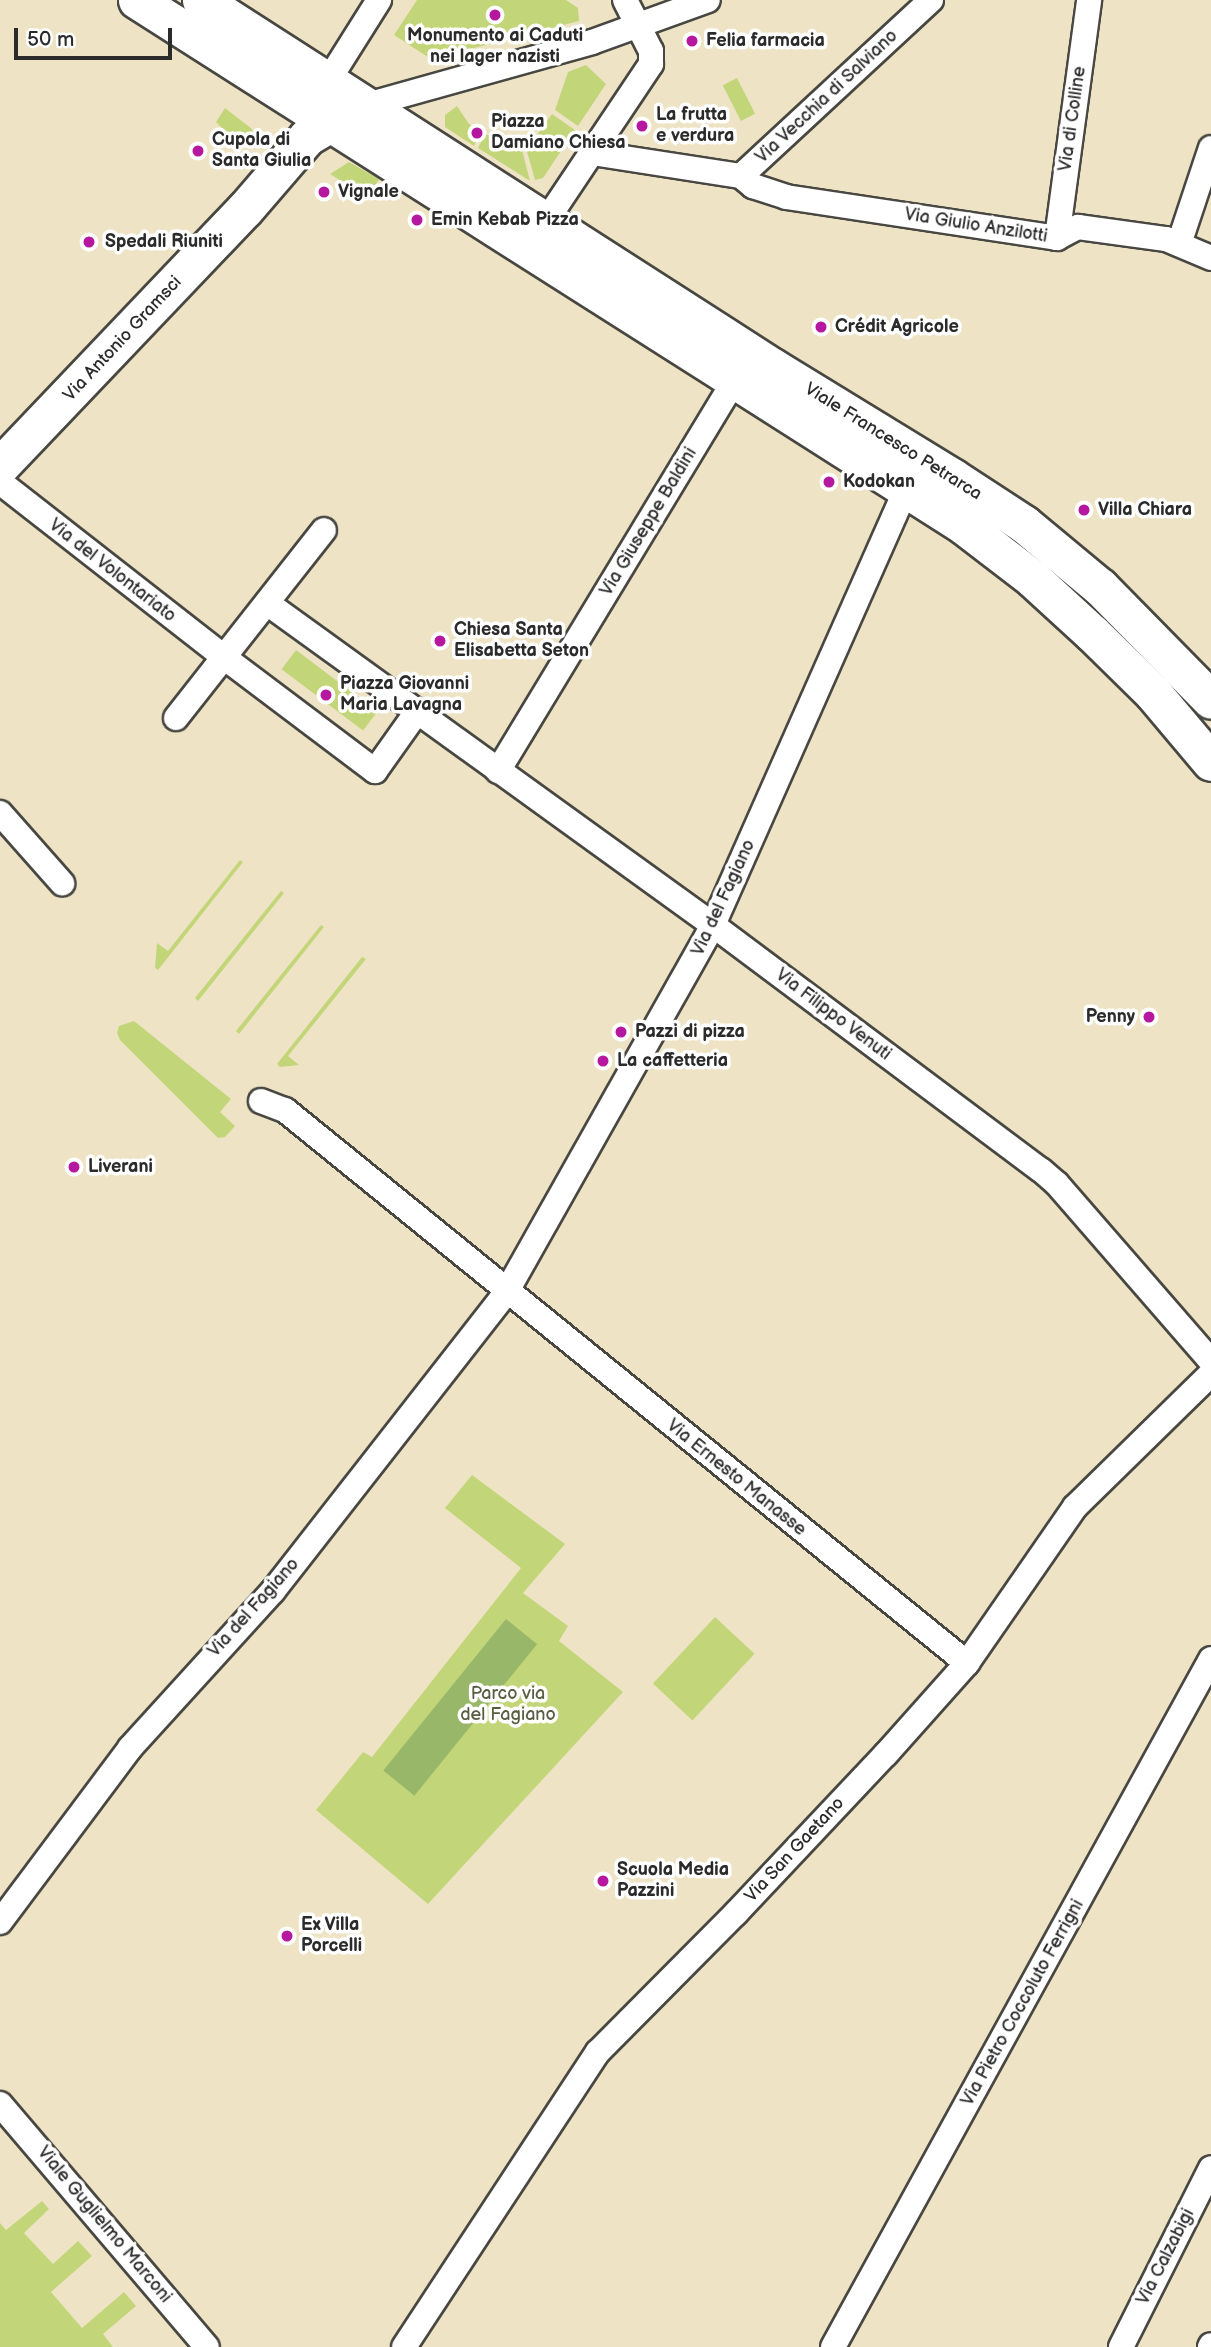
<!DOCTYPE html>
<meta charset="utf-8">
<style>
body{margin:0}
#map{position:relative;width:1211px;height:2347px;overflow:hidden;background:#eee4c5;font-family:"Balsamiq Sans",sans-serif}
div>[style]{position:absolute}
.green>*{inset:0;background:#c2d679;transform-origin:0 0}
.forest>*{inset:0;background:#99b769;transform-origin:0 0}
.roads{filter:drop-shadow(2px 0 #484742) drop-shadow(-2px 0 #484742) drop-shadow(0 2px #484742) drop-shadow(0 -2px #484742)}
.street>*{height:24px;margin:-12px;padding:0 12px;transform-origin:12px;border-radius:12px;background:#fff}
.secondary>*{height:37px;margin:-18.5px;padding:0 18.5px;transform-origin:18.5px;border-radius:18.5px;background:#fff}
.dots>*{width:19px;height:19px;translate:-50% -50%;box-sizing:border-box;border:4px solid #fff;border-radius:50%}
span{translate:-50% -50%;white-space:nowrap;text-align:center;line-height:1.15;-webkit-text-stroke:7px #fff;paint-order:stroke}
.poi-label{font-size:18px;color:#2b2b2b;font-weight:700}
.left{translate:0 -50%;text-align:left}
.right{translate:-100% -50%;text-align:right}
.street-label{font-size:18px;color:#2b2b2b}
.park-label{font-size:18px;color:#585e42}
.scale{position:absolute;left:14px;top:28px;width:158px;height:32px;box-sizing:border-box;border:4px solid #2b2b2b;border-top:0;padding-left:9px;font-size:21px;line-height:24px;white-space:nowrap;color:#2b2b2b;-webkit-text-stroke:5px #fff;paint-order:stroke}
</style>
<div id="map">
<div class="green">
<div style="clip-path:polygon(417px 0,566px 0,578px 8px,579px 21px,431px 59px,394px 35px)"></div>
<div style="clip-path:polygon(586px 65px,606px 84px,578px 126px,555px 110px,568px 72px)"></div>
<div style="left:737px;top:78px;width:40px;height:16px;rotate:63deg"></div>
<div style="clip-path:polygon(457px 106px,469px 124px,481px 132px,474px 146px,445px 127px,445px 115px)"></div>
<div style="clip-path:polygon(225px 108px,252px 129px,254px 135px,233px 139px,216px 122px)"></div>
<div style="clip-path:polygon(552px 114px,575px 130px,543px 178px,535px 180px,524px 141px,534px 139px)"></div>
<div style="clip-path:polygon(485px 134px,511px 144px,520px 142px,530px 181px,478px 148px)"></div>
<div style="clip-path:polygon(349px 162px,379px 179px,368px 198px,330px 174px)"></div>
<div style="left:296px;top:650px;width:102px;height:24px;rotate:37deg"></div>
<div style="clip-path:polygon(240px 860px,243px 862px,158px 970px,155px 968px,157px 943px,168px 951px)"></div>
<div style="clip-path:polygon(281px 891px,284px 893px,198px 1001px,195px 998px)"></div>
<div style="clip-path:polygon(321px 925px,324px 927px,239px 1034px,236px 1031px)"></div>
<div style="clip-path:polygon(362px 957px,366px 959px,288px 1056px,299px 1065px,280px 1067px,277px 1064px)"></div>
<div style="clip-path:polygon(134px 1021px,231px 1099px,220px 1112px,235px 1126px,225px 1137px,218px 1138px,120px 1040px,117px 1033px,119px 1026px)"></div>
<div style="clip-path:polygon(472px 1475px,565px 1544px,523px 1593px,568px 1626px,559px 1641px,623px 1692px,428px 1904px,316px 1810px,363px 1752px,372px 1757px,521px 1568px,445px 1508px)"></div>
<div style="left:715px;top:1617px;width:54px;height:91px;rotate:43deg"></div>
<div style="clip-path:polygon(42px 2201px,49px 2209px,24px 2233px,53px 2264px,78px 2241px,92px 2256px,51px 2292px,82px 2328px,124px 2292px,136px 2306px,103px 2334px,113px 2347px,0 2347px,0 2223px,6px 2230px)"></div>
</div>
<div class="forest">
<div style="left:506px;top:1619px;width:40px;height:195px;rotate:39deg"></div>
</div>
<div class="roads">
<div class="street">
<div style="left:329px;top:97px;width:16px;rotate:-94deg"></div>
<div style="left:328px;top:81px;width:96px;rotate:-57.8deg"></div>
<div style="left:356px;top:108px;width:245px;rotate:-15.6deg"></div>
<div style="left:592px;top:42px;width:123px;rotate:-19.9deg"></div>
<div style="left:592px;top:153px;width:151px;rotate:8.8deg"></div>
<div style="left:741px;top:176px;width:259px;rotate:-42.8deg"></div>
<div style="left:741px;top:176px;width:16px;rotate:40deg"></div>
<div style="left:753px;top:186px;width:35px;rotate:18deg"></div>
<div style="left:786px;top:197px;width:274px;rotate:8.6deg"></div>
<div style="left:1057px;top:238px;width:24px;rotate:-28deg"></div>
<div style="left:1078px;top:227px;width:89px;rotate:7.8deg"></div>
<div style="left:1166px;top:239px;width:49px;rotate:22.9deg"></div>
<div style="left:546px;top:221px;width:189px;rotate:-56.2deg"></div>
<div style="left:651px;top:64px;width:13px;rotate:-90deg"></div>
<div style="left:651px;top:51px;width:57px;rotate:-117deg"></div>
<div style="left:1057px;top:238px;width:240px;rotate:-82.3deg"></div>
<div style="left:1179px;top:244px;width:101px;rotate:-71.6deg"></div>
<div style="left:0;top:482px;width:286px;rotate:38deg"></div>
<div style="left:225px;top:658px;width:188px;rotate:37deg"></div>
<div style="left:375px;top:771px;width:72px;rotate:-54.6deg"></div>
<div style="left:267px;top:603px;width:550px;rotate:35.83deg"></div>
<div style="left:713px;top:925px;width:409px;rotate:36.8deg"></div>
<div style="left:1041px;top:1170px;width:21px;rotate:41deg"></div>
<div style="left:1057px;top:1184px;width:235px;rotate:49deg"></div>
<div style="left:176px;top:718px;width:239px;rotate:-51.8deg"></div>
<div style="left:498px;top:771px;width:457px;rotate:-58.8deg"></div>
<div style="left:0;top:813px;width:94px;rotate:48.5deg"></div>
<div style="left:261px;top:1101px;width:26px;rotate:21deg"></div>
<div style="left:285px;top:1110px;width:878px;rotate:39.04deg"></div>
<div style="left:0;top:1922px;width:217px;rotate:-53.2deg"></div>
<div style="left:130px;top:1748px;width:212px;rotate:-47.7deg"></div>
<div style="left:273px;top:1591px;width:380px;rotate:-52deg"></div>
<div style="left:507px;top:1291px;width:420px;rotate:-60.6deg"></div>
<div style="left:713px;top:925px;width:479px;rotate:-66.1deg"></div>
<div style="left:0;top:2104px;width:319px;rotate:49.6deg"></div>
<div style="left:404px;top:2347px;width:353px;rotate:-56.7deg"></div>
<div style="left:598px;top:2052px;width:196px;rotate:-45.2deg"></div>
<div style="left:736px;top:1913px;width:219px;rotate:-46.7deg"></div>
<div style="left:886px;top:1754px;width:122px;rotate:-48.3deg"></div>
<div style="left:967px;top:1663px;width:190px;rotate:-55.3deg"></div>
<div style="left:1075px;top:1507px;width:190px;rotate:-44.4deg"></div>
<div style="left:833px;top:2347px;width:785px;rotate:-61.21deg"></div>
<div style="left:1121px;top:2347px;width:200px;rotate:-63.3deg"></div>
<div style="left:1210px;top:2347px;width:2px;rotate:-63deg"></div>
</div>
<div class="secondary">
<div style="left:137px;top:0;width:979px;rotate:32.44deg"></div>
<div style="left:963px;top:525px;width:88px;rotate:37.6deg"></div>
<div style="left:1033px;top:579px;width:80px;rotate:42.5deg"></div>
<div style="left:1092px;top:633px;width:86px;rotate:44.5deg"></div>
<div style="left:1153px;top:693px;width:90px;rotate:50deg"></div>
<div style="left:201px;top:0;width:681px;rotate:32.71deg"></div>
<div style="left:774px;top:368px;width:209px;rotate:31.5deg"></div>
<div style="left:952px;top:477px;width:86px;rotate:33.1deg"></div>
<div style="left:1024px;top:524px;width:99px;rotate:39.7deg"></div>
<div style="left:1100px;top:587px;width:158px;rotate:45.5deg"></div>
<div style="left:0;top:466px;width:355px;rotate:-46.4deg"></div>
<div style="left:245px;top:209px;width:95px;rotate:-49.3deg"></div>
<div style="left:307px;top:137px;width:29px;rotate:-31deg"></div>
</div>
</div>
<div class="dots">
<div style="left:495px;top:15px;background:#b5179e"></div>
<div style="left:692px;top:41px;background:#b5179e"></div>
<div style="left:642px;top:126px;background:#b5179e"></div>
<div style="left:477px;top:133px;background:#b5179e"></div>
<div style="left:198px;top:151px;background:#b5179e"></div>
<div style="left:324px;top:192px;background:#b5179e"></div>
<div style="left:417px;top:220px;background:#b5179e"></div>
<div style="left:89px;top:242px;background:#b5179e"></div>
<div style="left:821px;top:327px;background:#b5179e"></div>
<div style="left:829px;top:482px;background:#b5179e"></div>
<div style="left:1084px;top:510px;background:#b5179e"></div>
<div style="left:440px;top:641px;background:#b5179e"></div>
<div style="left:326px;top:695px;background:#b5179e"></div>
<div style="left:1149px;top:1017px;background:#b5179e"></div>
<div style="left:621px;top:1032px;background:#b5179e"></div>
<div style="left:603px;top:1061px;background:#b5179e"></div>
<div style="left:74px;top:1167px;background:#b5179e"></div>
<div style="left:603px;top:1881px;background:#b5179e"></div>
<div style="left:287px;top:1936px;background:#b5179e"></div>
</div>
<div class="poi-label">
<span style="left:495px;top:47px">Monumento ai Caduti<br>nei lager nazisti</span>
<span class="left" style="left:706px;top:41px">Felia farmacia</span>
<span class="left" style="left:656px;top:126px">La frutta<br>e verdura</span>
<span class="left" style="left:491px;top:133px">Piazza<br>Damiano Chiesa</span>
<span class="left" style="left:212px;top:151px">Cupola di<br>Santa Giulia</span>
<span class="left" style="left:338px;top:192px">Vignale</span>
<span class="left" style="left:431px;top:220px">Emin Kebab Pizza</span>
<span class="left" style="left:105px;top:242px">Spedali Riuniti</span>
<span class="left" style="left:835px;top:327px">Crédit Agricole</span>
<span class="left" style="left:843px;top:482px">Kodokan</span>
<span class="left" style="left:1098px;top:510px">Villa Chiara</span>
<span class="left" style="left:454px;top:641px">Chiesa Santa<br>Elisabetta Seton</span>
<span class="left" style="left:340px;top:695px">Piazza Giovanni<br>Maria Lavagna</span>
<span class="right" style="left:1135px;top:1017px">Penny</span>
<span class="left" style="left:635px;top:1032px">Pazzi di pizza</span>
<span class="left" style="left:617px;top:1061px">La caffetteria</span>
<span class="left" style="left:88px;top:1167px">Liverani</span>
<span class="left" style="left:617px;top:1881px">Scuola Media<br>Pazzini</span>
<span class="left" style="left:301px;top:1936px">Ex Villa<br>Porcelli</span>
</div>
<div class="street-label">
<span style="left:827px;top:97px;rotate:-43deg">Via Vecchia di Salviano</span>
<span style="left:1073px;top:119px;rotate:-82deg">Via di Colline</span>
<span style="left:976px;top:226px;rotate:9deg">Via Giulio Anzilotti</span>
<span style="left:123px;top:339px;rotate:-47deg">Via Antonio Gramsci</span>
<span style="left:893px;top:442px;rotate:32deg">Viale Francesco Petrarca</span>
<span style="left:649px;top:522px;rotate:-59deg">Via Giuseppe Baldini</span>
<span style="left:112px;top:571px;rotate:38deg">Via del Volontariato</span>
<span style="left:724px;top:898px;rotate:-65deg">Via del Fagiano</span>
<span style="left:833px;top:1015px;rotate:37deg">Via Filippo Venuti</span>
<span style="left:736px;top:1478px;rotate:39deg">Via Ernesto Manasse</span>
<span style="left:254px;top:1608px;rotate:-48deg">Via del Fagiano</span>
<span style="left:795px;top:1850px;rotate:-47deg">Via San Gaetano</span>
<span style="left:1023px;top:2003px;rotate:-61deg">Via Pietro Coccoluto Ferrigni</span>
<span style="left:104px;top:2225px;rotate:50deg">Viale Guglielmo Marconi</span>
<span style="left:1166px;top:2257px;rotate:-63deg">Via Calzabigi</span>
</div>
<div class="park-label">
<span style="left:508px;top:1705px">Parco via<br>del Fagiano</span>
</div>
<div class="scale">50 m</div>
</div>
